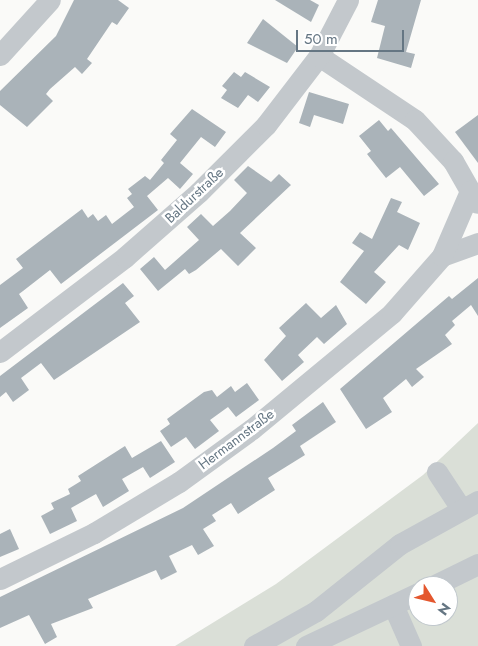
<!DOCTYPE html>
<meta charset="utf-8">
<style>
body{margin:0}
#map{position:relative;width:478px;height:646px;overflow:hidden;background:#fafaf8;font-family:Jost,sans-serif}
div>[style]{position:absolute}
.green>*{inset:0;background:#dadfd7}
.building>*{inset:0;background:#aab3b9}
.minor>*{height:21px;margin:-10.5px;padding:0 10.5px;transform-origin:10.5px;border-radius:10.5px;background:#c3c8cc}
span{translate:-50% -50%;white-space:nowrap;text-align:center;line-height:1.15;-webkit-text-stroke:5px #fff;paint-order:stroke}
.street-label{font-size:14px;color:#657683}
.north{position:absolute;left:408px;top:576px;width:50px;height:50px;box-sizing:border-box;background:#fff;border:1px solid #c1c8cd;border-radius:50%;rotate:126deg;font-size:14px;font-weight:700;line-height:20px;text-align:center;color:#657683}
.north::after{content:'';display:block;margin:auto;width:18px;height:22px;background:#e4572e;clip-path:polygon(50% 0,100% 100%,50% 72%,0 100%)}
.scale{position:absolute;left:296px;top:30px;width:108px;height:22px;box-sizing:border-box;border:2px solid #657683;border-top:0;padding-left:6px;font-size:15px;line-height:18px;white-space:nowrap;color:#657683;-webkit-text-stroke:4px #fff;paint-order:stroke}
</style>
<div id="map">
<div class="green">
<div style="clip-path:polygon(evenodd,478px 423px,478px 646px,175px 646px,276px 584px,423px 475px,478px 423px,418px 586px,448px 586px,448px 616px,418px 616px,418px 586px)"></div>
</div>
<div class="building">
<div style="clip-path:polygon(74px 0,118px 0,129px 8px,117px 25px,112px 22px,87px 59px,92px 63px,82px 74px,75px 67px,50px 89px,46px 94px,53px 101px,27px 127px,0 105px,0 91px,56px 36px)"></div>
<div style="clip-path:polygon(275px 0,310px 0,319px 5px,311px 22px)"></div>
<div style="clip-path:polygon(378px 0,421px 0,406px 52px,415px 54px,411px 68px,377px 58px,385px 26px,371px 22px)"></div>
<div style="clip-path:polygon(263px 19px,298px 47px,287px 63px,247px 43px)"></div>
<div style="clip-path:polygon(234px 72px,241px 77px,245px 72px,270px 87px,258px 102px,248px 95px,238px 108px,221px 98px,227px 90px,222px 86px)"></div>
<div style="clip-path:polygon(309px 92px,349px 104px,343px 124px,314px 115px,310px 127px,299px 123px)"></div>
<div style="clip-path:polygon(192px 109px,226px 132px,215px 147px,201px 137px,180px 163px,193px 174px,180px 189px,168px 178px,147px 196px,158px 210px,61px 284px,50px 270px,23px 291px,19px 294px,28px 308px,0 328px,0 285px,23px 268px,16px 259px,82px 209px,88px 218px,93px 214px,98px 221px,106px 215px,112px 224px,134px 207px,127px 198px,132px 194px,128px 189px,145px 176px,150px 180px,164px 163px,161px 160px,177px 140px,170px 134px)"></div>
<div style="clip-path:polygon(478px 115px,478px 163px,455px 132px)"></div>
<div style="clip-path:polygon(379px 120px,388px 131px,391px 128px,439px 184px,424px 196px,400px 167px,386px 178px,367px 154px,371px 151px,359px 136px)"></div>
<div style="clip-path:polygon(248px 166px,271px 182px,279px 174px,291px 185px,240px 233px,256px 248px,238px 266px,221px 249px,196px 270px,189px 274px,185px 269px,158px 291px,140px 269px,154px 257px,165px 270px,199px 240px,187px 227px,201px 214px,213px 226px,230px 211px,247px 193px,234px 180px)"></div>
<div style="clip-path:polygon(391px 198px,402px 202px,397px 212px,420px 223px,408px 250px,399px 245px,374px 272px,386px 282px,366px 304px,340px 282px,364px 251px,352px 243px,360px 232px,372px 239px)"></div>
<div style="clip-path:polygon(478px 278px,478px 316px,471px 305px,452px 321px,455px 325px,445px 335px,452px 344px,416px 369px,424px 377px,412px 387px,406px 379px,383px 398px,392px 412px,366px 429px,340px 389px,449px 296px,452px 299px)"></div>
<div style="clip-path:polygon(123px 283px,134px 296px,125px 303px,140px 322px,54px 380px,41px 363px,21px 378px,29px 390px,13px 402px,6px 392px,0 397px,0 376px)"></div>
<div style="clip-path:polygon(306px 303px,321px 318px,336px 305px,347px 324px,324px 344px,317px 337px,298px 355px,304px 362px,282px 381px,264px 360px,286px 336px,279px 328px)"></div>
<div style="clip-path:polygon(247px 383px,259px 400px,236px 417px,228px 407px,210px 420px,219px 431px,195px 449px,186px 437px,171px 447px,160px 431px,170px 424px,167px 419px,204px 392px,212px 390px,217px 397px,231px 386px,235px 392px)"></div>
<div style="clip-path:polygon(323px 402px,336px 422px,300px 446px,305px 455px,268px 478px,275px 490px,238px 514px,231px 503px,212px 515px,216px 521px,203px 529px,214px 546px,198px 555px,192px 545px,169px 556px,177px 572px,161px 580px,156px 570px,88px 599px,93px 608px,51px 624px,57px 637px,45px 644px,29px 615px,0 628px,0 597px,183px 508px,273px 448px,296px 431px,292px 425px)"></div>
<div style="clip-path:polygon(161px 441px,175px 462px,150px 478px,143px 467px,122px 479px,129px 491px,103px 507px,96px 494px,71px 508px,77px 521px,50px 534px,41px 516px,54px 509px,51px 503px,70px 494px,68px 489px,81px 481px,78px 476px,125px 446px,132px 458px)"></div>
<div style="clip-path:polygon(10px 529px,19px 549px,0 557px,0 534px)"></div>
</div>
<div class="minor">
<div style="left:0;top:55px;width:74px;rotate:-47.7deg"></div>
<div style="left:319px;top:56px;width:115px;rotate:33.7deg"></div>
<div style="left:415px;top:120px;width:56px;rotate:47.2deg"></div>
<div style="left:453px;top:161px;width:48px;rotate:60.3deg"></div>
<div style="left:442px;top:256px;width:38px;rotate:-20deg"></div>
<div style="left:0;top:352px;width:157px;rotate:-37.2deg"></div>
<div style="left:125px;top:257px;width:98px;rotate:-41.3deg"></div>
<div style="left:199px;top:192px;width:95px;rotate:-45deg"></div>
<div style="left:266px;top:125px;width:87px;rotate:-52.5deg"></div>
<div style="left:319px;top:56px;width:63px;rotate:-62.6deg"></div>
<div style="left:437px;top:472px;width:45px;rotate:56.7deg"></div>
<div style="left:0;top:579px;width:105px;rotate:-26.1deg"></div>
<div style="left:94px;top:533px;width:99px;rotate:-31deg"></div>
<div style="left:179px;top:482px;width:90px;rotate:-36deg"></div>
<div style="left:252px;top:429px;width:182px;rotate:-39.6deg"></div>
<div style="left:392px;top:313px;width:76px;rotate:-48.7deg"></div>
<div style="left:442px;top:256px;width:71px;rotate:-66.7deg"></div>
<div style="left:433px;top:586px;width:50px;rotate:-26.1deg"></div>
<div style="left:393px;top:605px;width:45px;rotate:66.3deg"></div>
<div style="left:254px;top:646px;width:71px;rotate:-29.4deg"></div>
<div style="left:316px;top:611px;width:107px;rotate:-38.6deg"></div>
<div style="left:400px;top:544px;width:89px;rotate:-28.9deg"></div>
<div style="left:306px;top:646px;width:124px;rotate:-25.3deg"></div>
</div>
<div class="street-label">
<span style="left:194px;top:195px;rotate:-43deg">Baldurstraße</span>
<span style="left:236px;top:439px;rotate:-37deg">Hermannstraße</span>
</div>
<div class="north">N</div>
<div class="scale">50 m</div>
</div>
